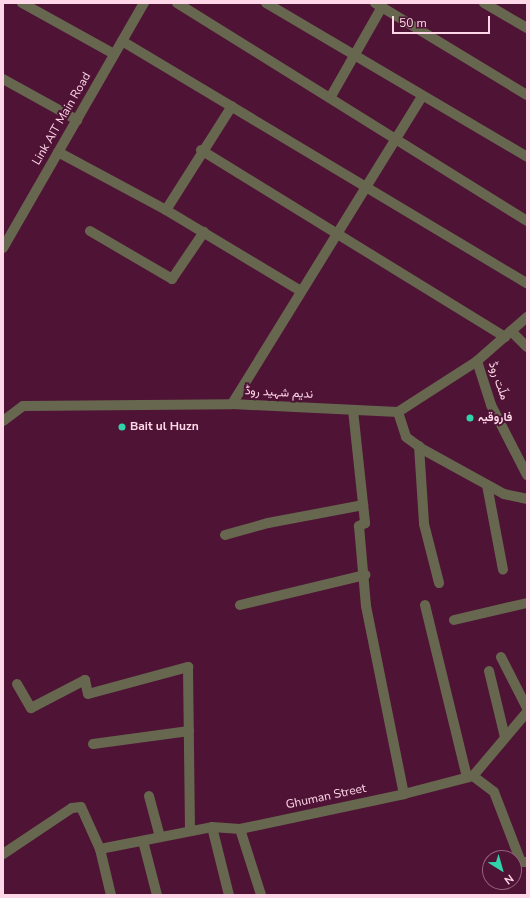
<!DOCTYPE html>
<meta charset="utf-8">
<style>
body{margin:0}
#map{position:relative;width:530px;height:898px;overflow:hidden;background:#4f1335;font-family:"Nunito Sans",Vazirmatn,sans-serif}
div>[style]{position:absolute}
.minor>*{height:10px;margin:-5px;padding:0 5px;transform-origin:5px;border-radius:5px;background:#66674e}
.tertiary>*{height:10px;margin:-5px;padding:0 5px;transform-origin:5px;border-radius:5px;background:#66674e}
.dots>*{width:11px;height:11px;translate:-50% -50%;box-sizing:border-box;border:2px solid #4f1335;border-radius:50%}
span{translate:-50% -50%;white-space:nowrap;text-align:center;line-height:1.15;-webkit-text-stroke:4px #4f1335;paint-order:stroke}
.street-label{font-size:12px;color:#fed7e8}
.poi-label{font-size:12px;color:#fed7e8;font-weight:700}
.left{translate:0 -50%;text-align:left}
.frame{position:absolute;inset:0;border:4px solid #fed7e8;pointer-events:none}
.north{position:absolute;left:482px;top:850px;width:40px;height:40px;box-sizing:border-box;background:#4f1335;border:1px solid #95617d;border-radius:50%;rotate:143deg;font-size:11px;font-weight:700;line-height:16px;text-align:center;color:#fed7e8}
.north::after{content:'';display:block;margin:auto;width:14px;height:18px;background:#31d4a9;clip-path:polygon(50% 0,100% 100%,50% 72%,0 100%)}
.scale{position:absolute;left:392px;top:16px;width:98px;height:18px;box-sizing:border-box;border:2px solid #fed7e8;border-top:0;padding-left:5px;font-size:12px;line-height:14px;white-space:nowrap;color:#fed7e8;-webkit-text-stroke:3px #4f1335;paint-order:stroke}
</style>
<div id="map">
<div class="minor">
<div style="left:22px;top:3px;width:105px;rotate:29deg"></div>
<div style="left:177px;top:3px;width:412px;rotate:31.9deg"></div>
<div style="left:266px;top:3px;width:303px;rotate:30.5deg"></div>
<div style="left:375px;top:3px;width:178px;rotate:31.2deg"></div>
<div style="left:484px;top:3px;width:50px;rotate:30.2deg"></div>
<div style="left:122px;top:41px;width:472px;rotate:30.9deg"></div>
<div style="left:3px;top:79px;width:85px;rotate:29deg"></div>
<div style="left:330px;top:98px;width:105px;rotate:-60.3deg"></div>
<div style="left:201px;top:150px;width:357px;rotate:31.6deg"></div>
<div style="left:58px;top:152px;width:123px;rotate:28.2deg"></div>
<div style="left:166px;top:210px;width:157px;rotate:31deg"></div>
<div style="left:166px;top:210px;width:123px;rotate:-57.6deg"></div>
<div style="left:90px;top:231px;width:95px;rotate:30.3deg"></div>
<div style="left:172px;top:279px;width:57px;rotate:-55.8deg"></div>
<div style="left:511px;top:331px;width:23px;rotate:45deg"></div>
<div style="left:232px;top:404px;width:362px;rotate:-58.3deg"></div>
<div style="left:353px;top:410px;width:114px;rotate:83.9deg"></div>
<div style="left:365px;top:523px;width:7px;rotate:153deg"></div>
<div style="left:359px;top:526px;width:80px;rotate:85deg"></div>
<div style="left:366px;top:606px;width:192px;rotate:78.6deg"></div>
<div style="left:398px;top:412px;width:26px;rotate:72deg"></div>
<div style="left:406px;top:437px;width:22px;rotate:36deg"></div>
<div style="left:424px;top:450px;width:91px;rotate:28.8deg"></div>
<div style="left:504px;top:494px;width:24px;rotate:12deg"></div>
<div style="left:419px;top:446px;width:78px;rotate:86.3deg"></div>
<div style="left:424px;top:524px;width:61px;rotate:75.7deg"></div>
<div style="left:487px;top:485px;width:86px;rotate:79.3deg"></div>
<div style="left:225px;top:535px;width:45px;rotate:-15.6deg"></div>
<div style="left:268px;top:523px;width:97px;rotate:-10.7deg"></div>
<div style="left:240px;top:605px;width:129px;rotate:-13.5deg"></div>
<div style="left:425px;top:605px;width:177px;rotate:76.3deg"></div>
<div style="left:454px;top:620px;width:75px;rotate:-13.1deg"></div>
<div style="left:501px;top:657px;width:57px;rotate:63deg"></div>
<div style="left:489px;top:671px;width:68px;rotate:76.4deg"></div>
<div style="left:17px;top:684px;width:28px;rotate:60deg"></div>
<div style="left:31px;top:708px;width:61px;rotate:-27.4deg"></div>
<div style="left:85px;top:680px;width:14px;rotate:78deg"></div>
<div style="left:88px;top:694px;width:104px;rotate:-15.1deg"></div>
<div style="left:188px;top:667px;width:164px;rotate:89.3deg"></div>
<div style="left:93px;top:744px;width:97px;rotate:-7.7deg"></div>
<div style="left:473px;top:776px;width:26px;rotate:37deg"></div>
<div style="left:494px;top:792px;width:75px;rotate:68.9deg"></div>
<div style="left:521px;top:862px;width:6px"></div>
<div style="left:149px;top:796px;width:42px;rotate:75deg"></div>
<div style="left:212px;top:827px;width:70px;rotate:76deg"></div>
<div style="left:240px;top:829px;width:69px;rotate:72.3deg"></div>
<div style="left:143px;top:841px;width:56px;rotate:75.5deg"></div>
<div style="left:100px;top:849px;width:114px;rotate:-11.1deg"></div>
<div style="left:212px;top:827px;width:28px;rotate:4deg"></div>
<div style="left:240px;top:829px;width:168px;rotate:-12deg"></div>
<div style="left:404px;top:794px;width:71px;rotate:-14.6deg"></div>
<div style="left:473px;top:776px;width:84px;rotate:-49.8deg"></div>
<div style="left:3px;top:854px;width:83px;rotate:-33.7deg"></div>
<div style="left:72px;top:808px;width:9px;rotate:-6deg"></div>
<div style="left:81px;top:807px;width:46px;rotate:65.7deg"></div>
<div style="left:100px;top:849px;width:47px;rotate:76.6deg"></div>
</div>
<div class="tertiary">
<div style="left:3px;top:248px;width:283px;rotate:-60.1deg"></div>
<div style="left:477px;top:361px;width:46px;rotate:72.3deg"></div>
<div style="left:491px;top:405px;width:79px;rotate:62.8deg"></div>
<div style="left:3px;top:421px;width:25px;rotate:-37deg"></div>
<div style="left:23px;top:406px;width:209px;rotate:-0.5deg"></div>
<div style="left:232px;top:404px;width:166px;rotate:2.8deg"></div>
<div style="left:398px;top:412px;width:94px;rotate:-32.8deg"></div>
<div style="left:477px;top:361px;width:67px;rotate:-41.3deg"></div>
</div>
<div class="dots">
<div style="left:470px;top:418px;background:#31d4a9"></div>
<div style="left:122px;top:427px;background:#31d4a9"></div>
</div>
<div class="street-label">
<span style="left:62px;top:119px;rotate:-60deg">Link AIT Main Road</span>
<span style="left:498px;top:381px;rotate:71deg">ملّت روڈ</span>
<span style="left:279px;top:393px;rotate:3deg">ندیم شہید روڈ</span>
<span style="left:326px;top:797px;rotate:-12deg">Ghuman Street</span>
</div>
<div class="poi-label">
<span class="left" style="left:478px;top:418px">فاروقیہ</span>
<span class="left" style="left:130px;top:427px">Bait ul Huzn</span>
</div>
<div class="frame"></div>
<div class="north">N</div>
<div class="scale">50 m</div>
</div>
